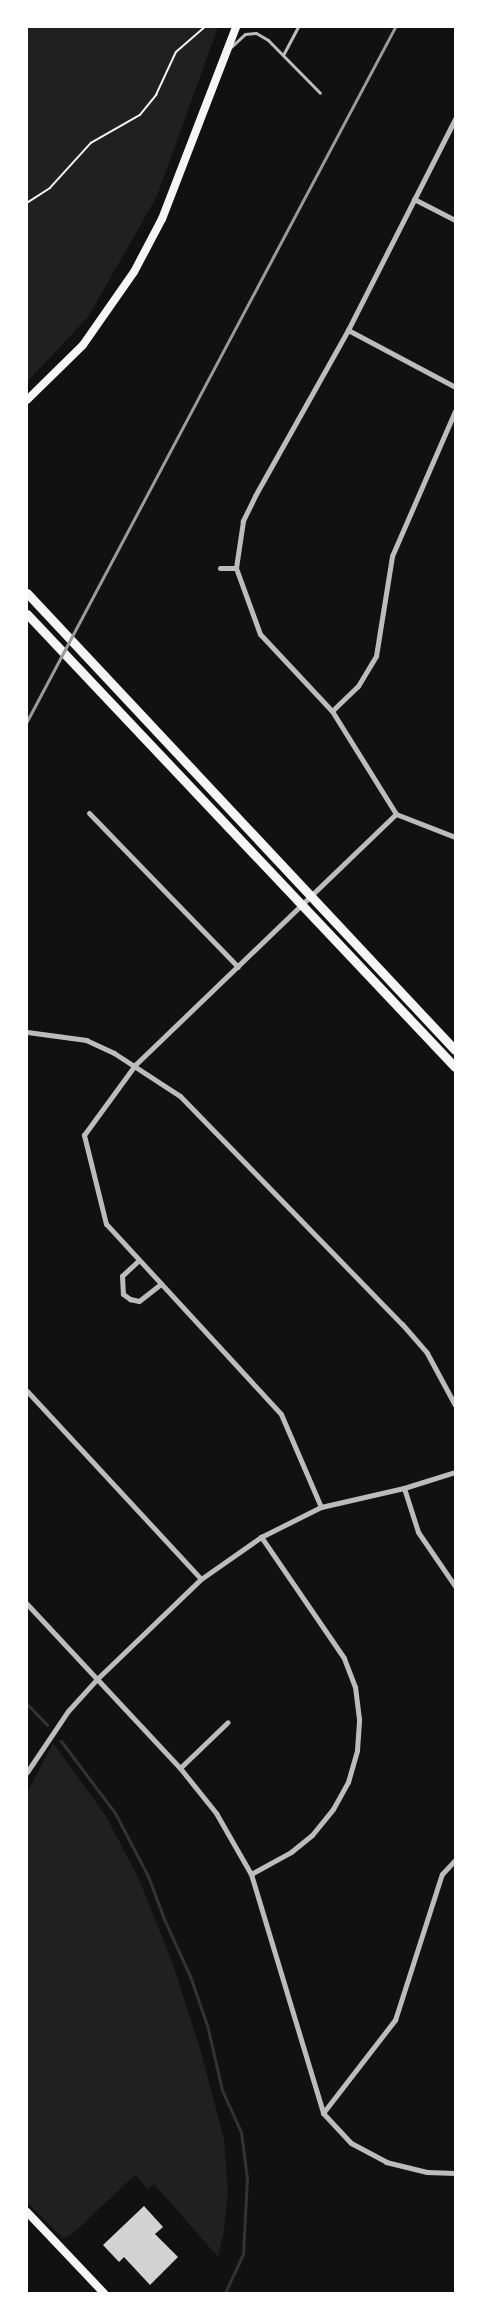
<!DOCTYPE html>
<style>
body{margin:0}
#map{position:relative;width:482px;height:2320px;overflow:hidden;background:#111;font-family:"Source Serif 4",serif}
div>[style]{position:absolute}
.green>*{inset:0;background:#202020}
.stream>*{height:3px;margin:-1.5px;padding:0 1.5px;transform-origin:1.5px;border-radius:1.5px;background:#333}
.building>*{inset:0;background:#d3d3d3}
.path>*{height:1.5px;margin:-0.75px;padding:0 0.75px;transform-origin:0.75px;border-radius:0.75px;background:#f5f5f5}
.service>*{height:3px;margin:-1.5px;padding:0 1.5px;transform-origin:1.5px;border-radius:1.5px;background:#bcbcbc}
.minor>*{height:5px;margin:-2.5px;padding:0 2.5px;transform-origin:2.5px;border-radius:2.5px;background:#bcbcbc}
.secondary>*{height:8px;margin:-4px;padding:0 4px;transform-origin:4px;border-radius:4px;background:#f5f5f5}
.primary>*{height:9px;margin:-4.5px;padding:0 4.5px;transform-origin:4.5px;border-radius:4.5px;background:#f5f5f5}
.rail>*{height:3px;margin:-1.5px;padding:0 1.5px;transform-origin:1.5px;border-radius:1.5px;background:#9a9a9a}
span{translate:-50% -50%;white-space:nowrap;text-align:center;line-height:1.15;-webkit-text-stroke:6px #fff;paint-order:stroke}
.frame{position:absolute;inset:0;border:28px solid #fff;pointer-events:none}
</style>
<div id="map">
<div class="green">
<div style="clip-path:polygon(27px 27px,218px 27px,157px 196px,88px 317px,27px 382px)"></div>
<div style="clip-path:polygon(53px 1743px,106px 1816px,139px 1879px,173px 1964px,201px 2052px,224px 2139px,228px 2191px,224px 2231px,218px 2257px,154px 2184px,148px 2189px,135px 2175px,70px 2236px,63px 2238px,27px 2202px,27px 1793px)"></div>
</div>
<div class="stream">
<div style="left:27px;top:1704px;width:29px;rotate:46deg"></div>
<div style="left:61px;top:1741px;width:90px;rotate:53.1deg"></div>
<div style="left:115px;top:1813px;width:71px;rotate:62.4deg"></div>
<div style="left:148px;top:1876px;width:46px;rotate:69.6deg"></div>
<div style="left:164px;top:1919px;width:63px;rotate:65.5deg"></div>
<div style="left:190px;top:1976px;width:52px;rotate:70.9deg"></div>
<div style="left:207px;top:2025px;width:67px;rotate:77deg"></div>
<div style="left:222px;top:2090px;width:46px;rotate:65.7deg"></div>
<div style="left:241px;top:2132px;width:46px;rotate:82.6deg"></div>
<div style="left:247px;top:2178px;width:76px;rotate:93deg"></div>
<div style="left:243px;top:2254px;width:43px;rotate:114.8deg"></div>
</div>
<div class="building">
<div style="clip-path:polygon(144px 2206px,163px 2227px,155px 2234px,178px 2257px,150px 2285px,124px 2257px,119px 2262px,103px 2245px)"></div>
</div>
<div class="path">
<div style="left:27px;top:203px;width:27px;rotate:-33deg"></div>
<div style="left:50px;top:188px;width:61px;rotate:-47.7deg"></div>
<div style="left:91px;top:143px;width:56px;rotate:-29.7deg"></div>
<div style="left:140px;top:115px;width:26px;rotate:-51deg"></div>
<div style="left:156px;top:95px;width:47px;rotate:-65.1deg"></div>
<div style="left:176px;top:52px;width:38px;rotate:-41deg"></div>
</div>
<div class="service">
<div style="left:231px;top:47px;width:19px;rotate:-43deg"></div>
<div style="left:245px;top:34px;width:11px;rotate:-5deg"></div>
<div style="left:256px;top:33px;width:14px;rotate:30deg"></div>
<div style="left:268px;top:40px;width:74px;rotate:45.5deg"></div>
<div style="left:283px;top:55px;width:32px;rotate:-62deg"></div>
</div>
<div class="minor">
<div style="left:455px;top:119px;width:237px;rotate:116.9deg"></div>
<div style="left:348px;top:330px;width:190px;rotate:119.3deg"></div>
<div style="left:255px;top:496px;width:28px;rotate:116deg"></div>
<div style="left:243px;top:521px;width:48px;rotate:98.5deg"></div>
<div style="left:236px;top:568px;width:70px;rotate:70deg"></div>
<div style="left:260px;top:634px;width:105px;rotate:46.9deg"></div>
<div style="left:332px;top:711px;width:121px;rotate:58.1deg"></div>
<div style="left:396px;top:814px;width:63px;rotate:21.3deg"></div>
<div style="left:414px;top:199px;width:46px;rotate:27.1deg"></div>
<div style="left:348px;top:330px;width:121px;rotate:28deg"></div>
<div style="left:220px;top:568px;width:16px"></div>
<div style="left:332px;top:711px;width:36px;rotate:-44deg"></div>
<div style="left:358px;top:686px;width:35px;rotate:-59deg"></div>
<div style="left:376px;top:656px;width:101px;rotate:-80.9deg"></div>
<div style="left:392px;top:556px;width:158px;rotate:-66.5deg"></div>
<div style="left:89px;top:813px;width:214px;rotate:45.9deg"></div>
<div style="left:27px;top:1032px;width:60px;rotate:7.7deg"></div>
<div style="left:86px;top:1040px;width:31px;rotate:25deg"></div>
<div style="left:114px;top:1053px;width:79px;rotate:33.1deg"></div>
<div style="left:180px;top:1096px;width:318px;rotate:45.8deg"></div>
<div style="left:402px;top:1324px;width:38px;rotate:49deg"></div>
<div style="left:427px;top:1353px;width:59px;rotate:61.7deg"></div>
<div style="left:139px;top:1260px;width:23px;rotate:137deg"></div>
<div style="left:122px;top:1276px;width:18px;rotate:87deg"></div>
<div style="left:123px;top:1294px;width:9px;rotate:36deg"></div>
<div style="left:130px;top:1299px;width:9px;rotate:13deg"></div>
<div style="left:139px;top:1301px;width:28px;rotate:-38deg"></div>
<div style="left:27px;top:1391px;width:256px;rotate:47.2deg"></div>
<div style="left:404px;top:1488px;width:46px;rotate:72.3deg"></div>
<div style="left:418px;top:1532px;width:65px;rotate:55.6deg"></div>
<div style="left:321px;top:1507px;width:101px;rotate:-113.3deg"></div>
<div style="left:281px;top:1414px;width:258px;rotate:-132.6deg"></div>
<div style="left:106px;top:1224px;width:92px;rotate:-103.9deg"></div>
<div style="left:84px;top:1135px;width:87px;rotate:-53.9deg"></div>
<div style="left:135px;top:1065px;width:362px;rotate:-43.9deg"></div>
<div style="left:27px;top:1604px;width:224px;rotate:47deg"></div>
<div style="left:180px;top:1768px;width:58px;rotate:51.3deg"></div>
<div style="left:216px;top:1813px;width:70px;rotate:60.2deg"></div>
<div style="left:251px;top:1874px;width:250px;rotate:73.2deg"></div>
<div style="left:323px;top:2113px;width:41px;rotate:47deg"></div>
<div style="left:351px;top:2143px;width:40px;rotate:28deg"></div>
<div style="left:386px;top:2162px;width:42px;rotate:13.7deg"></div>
<div style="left:427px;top:2172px;width:28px;rotate:2deg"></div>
<div style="left:180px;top:1768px;width:66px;rotate:-43.8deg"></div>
<div style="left:27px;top:1772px;width:73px;rotate:-56.1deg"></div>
<div style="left:68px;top:1711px;width:43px;rotate:-47.8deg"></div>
<div style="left:97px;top:1679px;width:144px;rotate:-43.9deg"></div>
<div style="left:201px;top:1579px;width:73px;rotate:-35deg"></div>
<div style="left:261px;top:1537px;width:67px;rotate:-26.6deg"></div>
<div style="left:321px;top:1507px;width:85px;rotate:-12.9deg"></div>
<div style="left:404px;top:1488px;width:53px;rotate:-17.4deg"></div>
<div style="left:251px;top:1874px;width:46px;rotate:-28.8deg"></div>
<div style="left:291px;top:1852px;width:27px;rotate:-39deg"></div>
<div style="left:312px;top:1835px;width:33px;rotate:-51deg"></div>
<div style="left:333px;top:1809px;width:31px;rotate:-61deg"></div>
<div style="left:348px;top:1782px;width:33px;rotate:-74deg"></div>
<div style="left:357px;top:1750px;width:31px;rotate:-86deg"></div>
<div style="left:359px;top:1719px;width:32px;rotate:-97deg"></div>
<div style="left:355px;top:1687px;width:31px;rotate:-111deg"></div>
<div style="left:344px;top:1658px;width:147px;rotate:-124.4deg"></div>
<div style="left:323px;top:2113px;width:118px;rotate:-52.3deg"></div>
<div style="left:395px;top:2020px;width:153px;rotate:-72.2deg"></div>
<div style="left:442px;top:1874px;width:19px;rotate:-47deg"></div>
</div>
<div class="secondary">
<div style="left:27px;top:400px;width:78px;rotate:-44.5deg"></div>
<div style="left:83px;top:345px;width:89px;rotate:-55.1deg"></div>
<div style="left:134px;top:272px;width:60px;rotate:-62.2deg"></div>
<div style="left:162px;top:219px;width:206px;rotate:-68.9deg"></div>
<div style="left:27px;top:2212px;width:112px;rotate:46.5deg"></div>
</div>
<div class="primary">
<div style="left:27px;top:593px;width:626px;rotate:46.88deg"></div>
<div style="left:27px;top:614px;width:623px;rotate:46.63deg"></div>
</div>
<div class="rail">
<div style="left:27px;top:721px;width:786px;rotate:-62.06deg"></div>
</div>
<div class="frame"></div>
</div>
